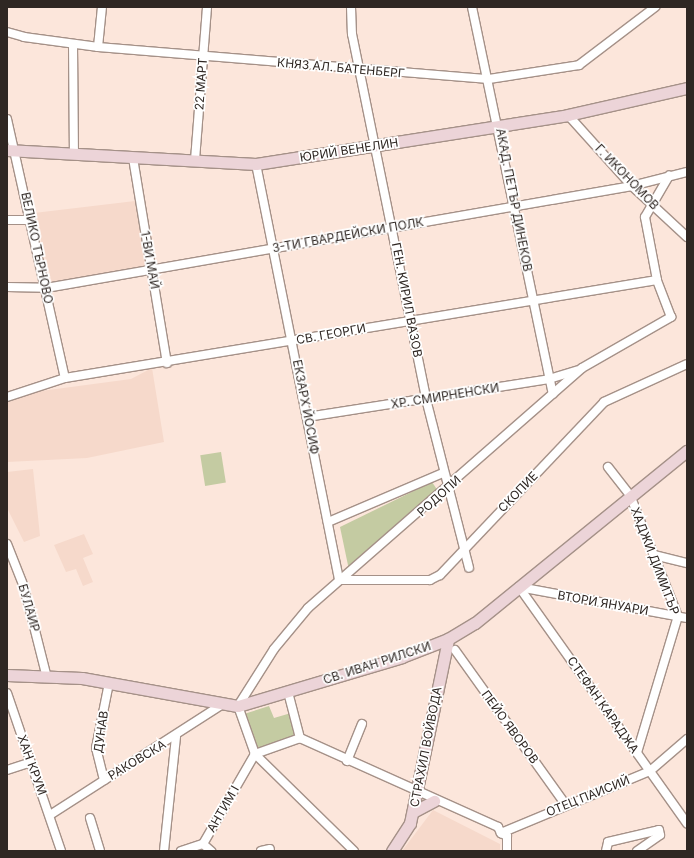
<!DOCTYPE html>
<meta charset="utf-8">
<style>
body{margin:0}
#map{position:relative;width:694px;height:858px;overflow:hidden;background:#fce6db;font-family:Inter,sans-serif}
div>[style]{position:absolute}
.built>*{inset:0;background:#f6d9cb}
.green>*{inset:0;background:#c4cba2;transform-origin:0 0}
.roads{filter:drop-shadow(1px 0 #a59188) drop-shadow(-1px 0 #a59188) drop-shadow(0 1px #a59188) drop-shadow(0 -1px #a59188)}
.street>*{height:8px;margin:-4px;padding:0 4px;transform-origin:4px;border-radius:4px;background:#fff}
.secondary>*{height:11px;margin:-5.5px;padding:0 5.5px;transform-origin:5.5px;border-radius:5.5px;background:#ecd4d8}
span{translate:-50% -50%;white-space:nowrap;text-align:center;line-height:1.15;-webkit-text-stroke:3.5px #fff;paint-order:stroke}
.street-label{font-size:12px;color:#2f2723}
.frame{position:absolute;inset:0;border:8px solid #2f2723;pointer-events:none}
</style>
<div id="map">
<div class="built">
<div style="clip-path:polygon(135px 201px,146px 266px,52px 283px,34px 213px)"></div>
<div style="clip-path:polygon(152px 368px,164px 442px,87px 458px,7px 462px,7px 401px,26px 393px,131px 379px)"></div>
<div style="clip-path:polygon(33px 469px,40px 536px,24px 542px,7px 508px,7px 472px)"></div>
<div style="clip-path:polygon(84px 534px,93px 554px,83px 558px,93px 582px,83px 586px,76px 569px,66px 572px,54px 545px)"></div>
<div style="clip-path:polygon(433px 810px,500px 844px,500px 851px,402px 851px)"></div>
</div>
<div class="green">
<div style="left:221px;top:452px;width:31px;height:21px;rotate:81deg"></div>
<div style="clip-path:polygon(432px 482px,438px 491px,349px 570px,340px 527px)"></div>
<div style="clip-path:polygon(269px 706px,274px 718px,291px 713px,299px 738px,257px 751px,244px 714px)"></div>
</div>
<div class="roads">
<div class="street">
<div style="left:351px;top:7px;width:27px;rotate:88deg"></div>
<div style="left:352px;top:34px;width:372px;rotate:78.5deg"></div>
<div style="left:426px;top:399px;width:174px;rotate:75.7deg"></div>
<div style="left:472px;top:7px;width:395px;rotate:78.2deg"></div>
<div style="left:7px;top:32px;width:18px;rotate:16deg"></div>
<div style="left:24px;top:37px;width:75px;rotate:7.7deg"></div>
<div style="left:98px;top:47px;width:392px;rotate:4.7deg"></div>
<div style="left:489px;top:79px;width:91px;rotate:-8.8deg"></div>
<div style="left:579px;top:65px;width:96px;rotate:-37.3deg"></div>
<div style="left:73px;top:44px;width:110px;rotate:89.5deg"></div>
<div style="left:98px;top:47px;width:40px;rotate:-84.3deg"></div>
<div style="left:568px;top:115px;width:96px;rotate:48deg"></div>
<div style="left:632px;top:186px;width:75px;rotate:42.8deg"></div>
<div style="left:7px;top:119px;width:265px;rotate:77.4deg"></div>
<div style="left:133px;top:158px;width:208px;rotate:80.6deg"></div>
<div style="left:195px;top:160px;width:153px;rotate:-85.5deg"></div>
<div style="left:256px;top:164px;width:424px;rotate:78.7deg"></div>
<div style="left:339px;top:580px;width:91px"></div>
<div style="left:430px;top:580px;width:11px;rotate:-27deg"></div>
<div style="left:440px;top:575px;width:238px;rotate:-46.5deg"></div>
<div style="left:604px;top:402px;width:91px;rotate:-24.6deg"></div>
<div style="left:7px;top:220px;width:24px"></div>
<div style="left:7px;top:287px;width:39px;rotate:1deg"></div>
<div style="left:46px;top:288px;width:595px;rotate:-9.87deg"></div>
<div style="left:632px;top:186px;width:57px;rotate:-14.3deg"></div>
<div style="left:7px;top:397px;width:61px;rotate:-18.1deg"></div>
<div style="left:65px;top:378px;width:600px;rotate:-9.4deg"></div>
<div style="left:307px;top:417px;width:245px;rotate:-8.9deg"></div>
<div style="left:549px;top:379px;width:30px;rotate:-17deg"></div>
<div style="left:608px;top:467px;width:36px;rotate:52deg"></div>
<div style="left:630px;top:495px;width:130px;rotate:68.4deg"></div>
<div style="left:678px;top:616px;width:143px;rotate:106.7deg"></div>
<div style="left:328px;top:522px;width:125px;rotate:-23.1deg"></div>
<div style="left:7px;top:544px;width:46px;rotate:68.4deg"></div>
<div style="left:24px;top:587px;width:90px;rotate:75.8deg"></div>
<div style="left:654px;top:555px;width:34px;rotate:14deg"></div>
<div style="left:519px;top:587px;width:290px;rotate:54.6deg"></div>
<div style="left:519px;top:587px;width:171px;rotate:10.5deg"></div>
<div style="left:455px;top:650px;width:191px;rotate:54.4deg"></div>
<div style="left:288px;top:692px;width:48px;rotate:75.4deg"></div>
<div style="left:300px;top:738px;width:217px;rotate:24.2deg"></div>
<div style="left:498px;top:827px;width:7px;rotate:63deg"></div>
<div style="left:7px;top:693px;width:167px;rotate:71.1deg"></div>
<div style="left:255px;top:754px;width:48px;rotate:-19.6deg"></div>
<div style="left:347px;top:761px;width:40px;rotate:-68deg"></div>
<div style="left:7px;top:770px;width:25px;rotate:-18deg"></div>
<div style="left:104px;top:780px;width:33px;rotate:-104deg"></div>
<div style="left:96px;top:748px;width:66px;rotate:-78.7deg"></div>
<div style="left:50px;top:815px;width:206px;rotate:-32.7deg"></div>
<div style="left:90px;top:818px;width:34px;rotate:73deg"></div>
<div style="left:203px;top:844px;width:11px;rotate:41deg"></div>
<div style="left:164px;top:851px;width:115px;rotate:-84deg"></div>
<div style="left:181px;top:851px;width:23px;rotate:-18deg"></div>
<div style="left:203px;top:844px;width:104px;rotate:-60deg"></div>
<div style="left:261px;top:851px;width:9px;rotate:-13deg"></div>
<div style="left:354px;top:851px;width:139px;rotate:-135.6deg"></div>
<div style="left:255px;top:754px;width:51px;rotate:-109.5deg"></div>
<div style="left:238px;top:706px;width:67px;rotate:-57.7deg"></div>
<div style="left:274px;top:649px;width:53px;rotate:-50.3deg"></div>
<div style="left:308px;top:608px;width:364px;rotate:-41.2deg"></div>
<div style="left:582px;top:368px;width:103px;rotate:-29.8deg"></div>
<div style="left:671px;top:317px;width:40px;rotate:-111deg"></div>
<div style="left:657px;top:280px;width:64px;rotate:-100.8deg"></div>
<div style="left:645px;top:217px;width:48px;rotate:-59.7deg"></div>
<div style="left:507px;top:851px;width:15px;rotate:-90deg"></div>
<div style="left:507px;top:836px;width:7px;rotate:-153deg"></div>
<div style="left:501px;top:833px;width:161px;rotate:-22.6deg"></div>
<div style="left:650px;top:771px;width:49px;rotate:-40.9deg"></div>
<div style="left:606px;top:851px;width:9px;rotate:-77deg"></div>
<div style="left:608px;top:842px;width:52px;rotate:-13.2deg"></div>
<div style="left:659px;top:830px;width:5px;rotate:79deg"></div>
<div style="left:660px;top:835px;width:28px;rotate:145deg"></div>
</div>
<div class="secondary">
<div style="left:7px;top:150px;width:249px;rotate:3.2deg"></div>
<div style="left:256px;top:164px;width:316px;rotate:-8.9deg"></div>
<div style="left:568px;top:115px;width:122px;rotate:-12.8deg"></div>
<div style="left:7px;top:675px;width:75px;rotate:2.3deg"></div>
<div style="left:82px;top:678px;width:158px;rotate:10.2deg"></div>
<div style="left:238px;top:706px;width:171px;rotate:-16.6deg"></div>
<div style="left:402px;top:657px;width:49px;rotate:-21.4deg"></div>
<div style="left:448px;top:639px;width:31px;rotate:-31deg"></div>
<div style="left:475px;top:623px;width:273px;rotate:-39.1deg"></div>
<div style="left:413px;top:812px;width:24px;rotate:-28deg"></div>
<div style="left:392px;top:851px;width:33px;rotate:-57deg"></div>
<div style="left:410px;top:823px;width:188px;rotate:-78.3deg"></div>
</div>
</div>
<div class="street-label">
<span style="left:341px;top:68px;rotate:5deg">КНЯЗ АЛ. БАТЕНБЕРГ</span>
<span style="left:201px;top:84px;rotate:-86deg">22 МАРТ</span>
<span style="left:349px;top:150px;rotate:-9deg">ЮРИЙ ВЕНЕЛИН</span>
<span style="left:627px;top:177px;rotate:46deg">Г. ИКОНОМОВ</span>
<span style="left:514px;top:200px;rotate:79deg">АКАД. ПЕТЪР ДИНЕКОВ</span>
<span style="left:348px;top:235px;rotate:-10deg">3-ТИ ГВАРДЕЙСКИ ПОЛК</span>
<span style="left:37px;top:248px;rotate:78deg">ВЕЛИКО ТЪРНОВО</span>
<span style="left:150px;top:260px;rotate:80deg">1-ВИ МАЙ</span>
<span style="left:407px;top:300px;rotate:79deg">ГЕН. КИРИЛ ВАЗОВ</span>
<span style="left:331px;top:334px;rotate:-10deg">СВ. ГЕОРГИ</span>
<span style="left:445px;top:396px;rotate:-9deg">ХР. СМИРНЕНСКИ</span>
<span style="left:306px;top:407px;rotate:79deg">ЕКЗАРХ ЙОСИФ</span>
<span style="left:518px;top:492px;rotate:-46deg">СКОПИЕ</span>
<span style="left:439px;top:496px;rotate:-42deg">РОДОПИ</span>
<span style="left:655px;top:561px;rotate:69deg">ХАДЖИ ДИМИТЪР</span>
<span style="left:603px;top:603px;rotate:10deg">ВТОРИ ЯНУАРИ</span>
<span style="left:29px;top:608px;rotate:74deg">БУЛАИР</span>
<span style="left:377px;top:663px;rotate:-18deg">СВ. ИВАН РИЛСКИ</span>
<span style="left:603px;top:705px;rotate:55deg">СТЕФАН КАРАДЖА</span>
<span style="left:510px;top:727px;rotate:54deg">ПЕЙО ЯВОРОВ</span>
<span style="left:101px;top:732px;rotate:-82deg">ДУНАВ</span>
<span style="left:426px;top:747px;rotate:-79deg">СТРАХИЛ ВОЙВОДА</span>
<span style="left:137px;top:760px;rotate:-31deg">РАКОВСКА</span>
<span style="left:32px;top:765px;rotate:70deg">ХАН КРУМ</span>
<span style="left:588px;top:796px;rotate:-22deg">ОТЕЦ ПАИСИЙ</span>
<span style="left:223px;top:809px;rotate:-60deg">АНТИМ I</span>
</div>
<div class="frame"></div>
</div>
